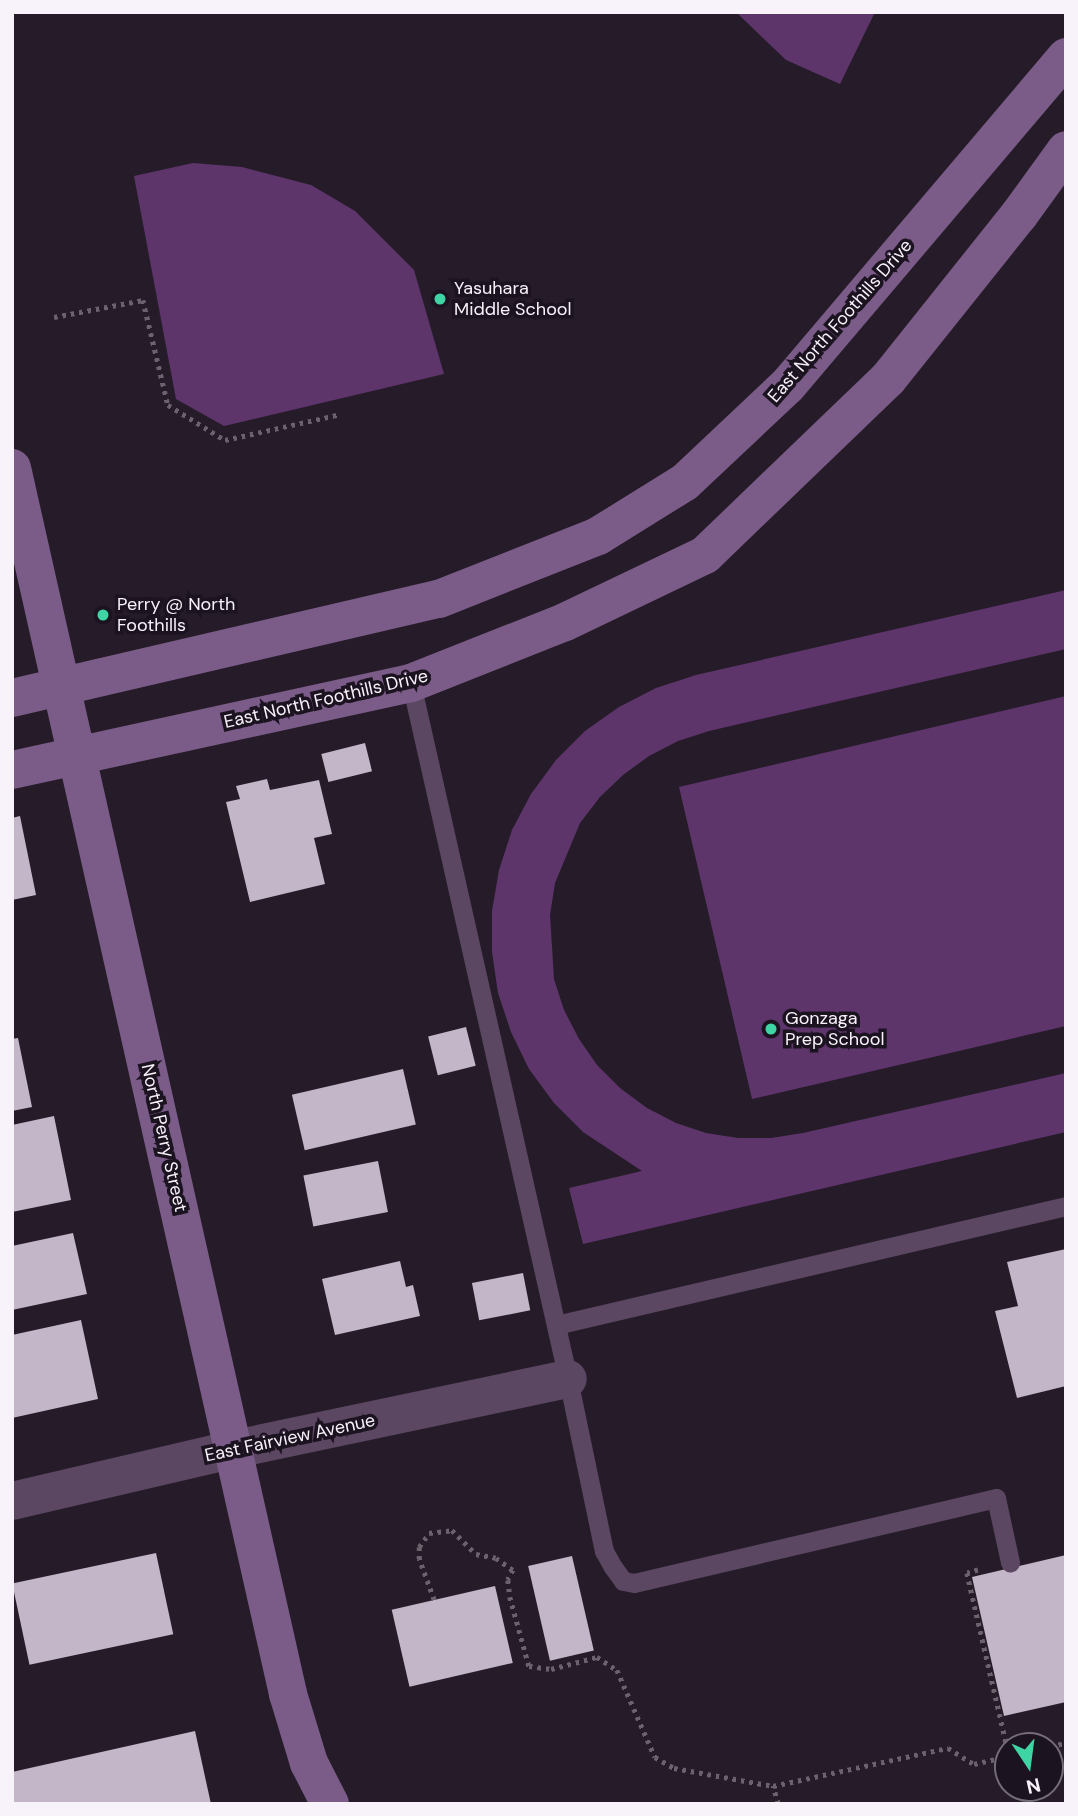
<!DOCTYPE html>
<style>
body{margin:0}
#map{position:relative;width:1078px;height:1816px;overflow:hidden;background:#261c29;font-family:"DM Sans",sans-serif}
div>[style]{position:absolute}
.green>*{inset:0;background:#5d356b}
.building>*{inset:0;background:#c3b6c8;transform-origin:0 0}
.path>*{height:4.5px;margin-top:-2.25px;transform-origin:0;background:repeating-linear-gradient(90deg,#6b626e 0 3.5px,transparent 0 8.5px)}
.lane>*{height:19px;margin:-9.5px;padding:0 9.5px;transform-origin:9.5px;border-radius:9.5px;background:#5b4762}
.street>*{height:38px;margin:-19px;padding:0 19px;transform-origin:19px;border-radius:19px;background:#5b4762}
.secondary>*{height:38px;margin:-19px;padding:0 19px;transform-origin:19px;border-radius:19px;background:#7b5c88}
.dots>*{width:19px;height:19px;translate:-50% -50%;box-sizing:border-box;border:4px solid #1c1320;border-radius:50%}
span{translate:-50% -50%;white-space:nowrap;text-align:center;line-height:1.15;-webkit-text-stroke:7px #1c1320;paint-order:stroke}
.poi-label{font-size:18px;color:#f8f2fb}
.left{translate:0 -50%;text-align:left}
.street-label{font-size:18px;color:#f8f2fb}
.frame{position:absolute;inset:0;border:14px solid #f8f2fb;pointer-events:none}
.north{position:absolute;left:994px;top:1732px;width:70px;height:70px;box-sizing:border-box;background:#1c1320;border:2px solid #746c78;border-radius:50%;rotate:167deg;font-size:19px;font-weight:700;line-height:28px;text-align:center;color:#f8f2fb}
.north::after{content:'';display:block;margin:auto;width:24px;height:32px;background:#3ed4a3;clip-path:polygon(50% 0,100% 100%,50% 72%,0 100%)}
</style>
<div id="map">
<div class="green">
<div style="clip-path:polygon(736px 12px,875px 12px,840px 84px,786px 60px)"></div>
<div style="clip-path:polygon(193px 163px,242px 167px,311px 185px,355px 211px,414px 270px,444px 374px,224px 426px,176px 399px,134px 176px)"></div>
<div style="clip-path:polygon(1066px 590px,1066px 649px,709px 731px,678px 741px,649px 756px,623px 775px,600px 797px,580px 823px,555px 883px,550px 915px,554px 979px,564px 1010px,579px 1039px,597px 1065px,620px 1088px,647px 1108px,676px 1123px,706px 1133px,738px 1138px,771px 1138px,803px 1133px,1066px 1073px,1066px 1132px,583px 1244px,569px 1188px,642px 1171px,583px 1132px,554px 1103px,529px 1069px,511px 1032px,498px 993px,492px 952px,492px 911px,499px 870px,512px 830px,531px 794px,556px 760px,585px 731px,619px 707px,656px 688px,696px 675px)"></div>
<div style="clip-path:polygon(1066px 696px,1066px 1026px,752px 1099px,679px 787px)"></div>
</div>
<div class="building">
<div style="left:365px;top:743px;width:29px;height:45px;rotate:76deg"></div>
<div style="clip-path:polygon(267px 779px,270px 790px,319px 780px,332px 834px,314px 838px,325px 884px,250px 902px,226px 802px,240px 799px,236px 786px)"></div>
<div style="clip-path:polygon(20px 816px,36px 895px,12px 900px,12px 818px)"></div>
<div style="left:466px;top:1027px;width:40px;height:39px;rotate:76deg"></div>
<div style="clip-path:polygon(18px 1038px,32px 1107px,12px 1111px,12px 1039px)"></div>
<div style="left:403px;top:1069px;width:57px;height:114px;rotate:77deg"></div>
<div style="clip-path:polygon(54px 1116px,71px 1200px,12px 1212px,12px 1125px)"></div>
<div style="left:378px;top:1161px;width:52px;height:76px;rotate:79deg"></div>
<div style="clip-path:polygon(73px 1233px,87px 1294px,12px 1310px,12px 1246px)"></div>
<div style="clip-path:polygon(1066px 1249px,1066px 1386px,1017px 1398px,995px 1311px,1018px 1306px,1007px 1262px)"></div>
<div style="clip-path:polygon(400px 1261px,406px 1287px,413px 1285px,420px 1316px,335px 1335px,322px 1279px)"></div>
<div style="left:523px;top:1273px;width:38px;height:52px;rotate:79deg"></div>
<div style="clip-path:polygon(81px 1320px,98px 1399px,12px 1418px,12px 1335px)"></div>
<div style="left:156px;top:1553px;width:83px;height:147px;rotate:78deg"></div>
<div style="clip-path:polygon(1066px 1555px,1066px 1702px,1004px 1716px,972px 1577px)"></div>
<div style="left:572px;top:1556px;width:97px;height:45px;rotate:77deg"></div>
<div style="left:495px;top:1586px;width:79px;height:106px;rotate:77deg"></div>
<div style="clip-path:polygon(195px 1731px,211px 1804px,12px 1804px,12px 1772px)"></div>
</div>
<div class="path">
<div style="left:54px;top:317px;width:91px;rotate:-10.8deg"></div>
<div style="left:143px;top:300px;width:108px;rotate:76.6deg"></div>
<div style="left:168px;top:405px;width:67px;rotate:31.6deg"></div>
<div style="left:225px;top:440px;width:115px;rotate:-12.6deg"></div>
<div style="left:978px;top:1570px;width:11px;rotate:165deg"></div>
<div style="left:967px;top:1573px;width:183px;rotate:77deg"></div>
<div style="left:434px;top:1600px;width:44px;rotate:-110.1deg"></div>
<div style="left:419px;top:1559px;width:12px;rotate:-90deg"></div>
<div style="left:419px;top:1547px;width:17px;rotate:-54deg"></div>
<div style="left:429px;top:1533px;width:23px;rotate:-7deg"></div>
<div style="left:452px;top:1530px;width:34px;rotate:45deg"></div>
<div style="left:476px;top:1554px;width:20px;rotate:11deg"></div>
<div style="left:496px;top:1558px;width:21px;rotate:35deg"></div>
<div style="left:513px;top:1570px;width:11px;rotate:117deg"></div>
<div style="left:508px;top:1580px;width:17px;rotate:83deg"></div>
<div style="left:510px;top:1597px;width:72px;rotate:74.6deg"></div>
<div style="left:529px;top:1666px;width:22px;rotate:8deg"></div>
<div style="left:551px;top:1669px;width:48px;rotate:-14.6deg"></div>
<div style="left:597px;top:1657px;width:24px;rotate:33deg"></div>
<div style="left:617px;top:1670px;width:95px;rotate:66.4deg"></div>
<div style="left:655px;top:1757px;width:22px;rotate:30deg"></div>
<div style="left:674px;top:1768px;width:101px;rotate:10.3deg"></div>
<div style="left:1050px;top:1746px;width:16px;rotate:-11deg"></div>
<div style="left:778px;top:1804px;width:19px;rotate:-106deg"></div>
<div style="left:773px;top:1786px;width:179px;rotate:-12.3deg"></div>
<div style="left:948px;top:1748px;width:31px;rotate:32deg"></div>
<div style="left:974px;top:1764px;width:35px;rotate:-13deg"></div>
</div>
<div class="lane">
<div style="left:411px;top:683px;width:713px;rotate:77.29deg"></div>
<div style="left:568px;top:1379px;width:176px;rotate:78.2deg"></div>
<div style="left:604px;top:1551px;width:18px;rotate:61deg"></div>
<div style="left:613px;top:1567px;width:17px;rotate:54deg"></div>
<div style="left:623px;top:1581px;width:11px;rotate:10deg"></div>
<div style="left:634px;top:1583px;width:372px;rotate:-13.2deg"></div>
<div style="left:996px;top:1498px;width:66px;rotate:77.7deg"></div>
<div style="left:556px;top:1325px;width:524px;rotate:-13.13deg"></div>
</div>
<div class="street">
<div style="left:12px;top:1501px;width:229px;rotate:-13.1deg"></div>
<div style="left:235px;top:1449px;width:340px;rotate:-11.9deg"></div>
</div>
<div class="secondary">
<div style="left:12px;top:468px;width:1257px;rotate:77.31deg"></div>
<div style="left:288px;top:1694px;width:72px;rotate:73.1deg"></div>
<div style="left:309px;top:1763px;width:46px;rotate:62.9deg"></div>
<div style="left:12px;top:698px;width:438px;rotate:-13.1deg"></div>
<div style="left:439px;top:599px;width:171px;rotate:-21.6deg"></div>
<div style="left:598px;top:536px;width:102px;rotate:-31.8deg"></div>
<div style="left:685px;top:482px;width:141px;rotate:-43.3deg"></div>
<div style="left:788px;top:385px;width:430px;rotate:-49.7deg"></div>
<div style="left:12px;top:770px;width:408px;rotate:-12.3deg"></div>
<div style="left:411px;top:683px;width:166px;rotate:-21.6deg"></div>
<div style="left:565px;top:622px;width:155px;rotate:-25.6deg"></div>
<div style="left:705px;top:555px;width:254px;rotate:-43.9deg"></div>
<div style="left:888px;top:379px;width:210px;rotate:-51.4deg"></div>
<div style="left:1019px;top:215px;width:80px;rotate:-54.1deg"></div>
</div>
<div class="dots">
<div style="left:440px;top:299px;background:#3ed4a3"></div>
<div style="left:103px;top:615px;background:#3ed4a3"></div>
<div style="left:771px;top:1029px;background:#3ed4a3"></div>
</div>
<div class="poi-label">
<span class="left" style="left:454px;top:299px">Yasuhara<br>Middle School</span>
<span class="left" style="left:117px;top:615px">Perry @ North<br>Foothills</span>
<span class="left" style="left:785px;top:1029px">Gonzaga<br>Prep School</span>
</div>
<div class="street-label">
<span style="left:840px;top:321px;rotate:-49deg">East North Foothills Drive</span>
<span style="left:326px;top:699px;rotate:-13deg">East North Foothills Drive</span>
<span style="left:164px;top:1138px;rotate:77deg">North Perry Street</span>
<span style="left:290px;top:1438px;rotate:-12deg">East Fairview Avenue</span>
</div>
<div class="frame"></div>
<div class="north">N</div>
</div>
